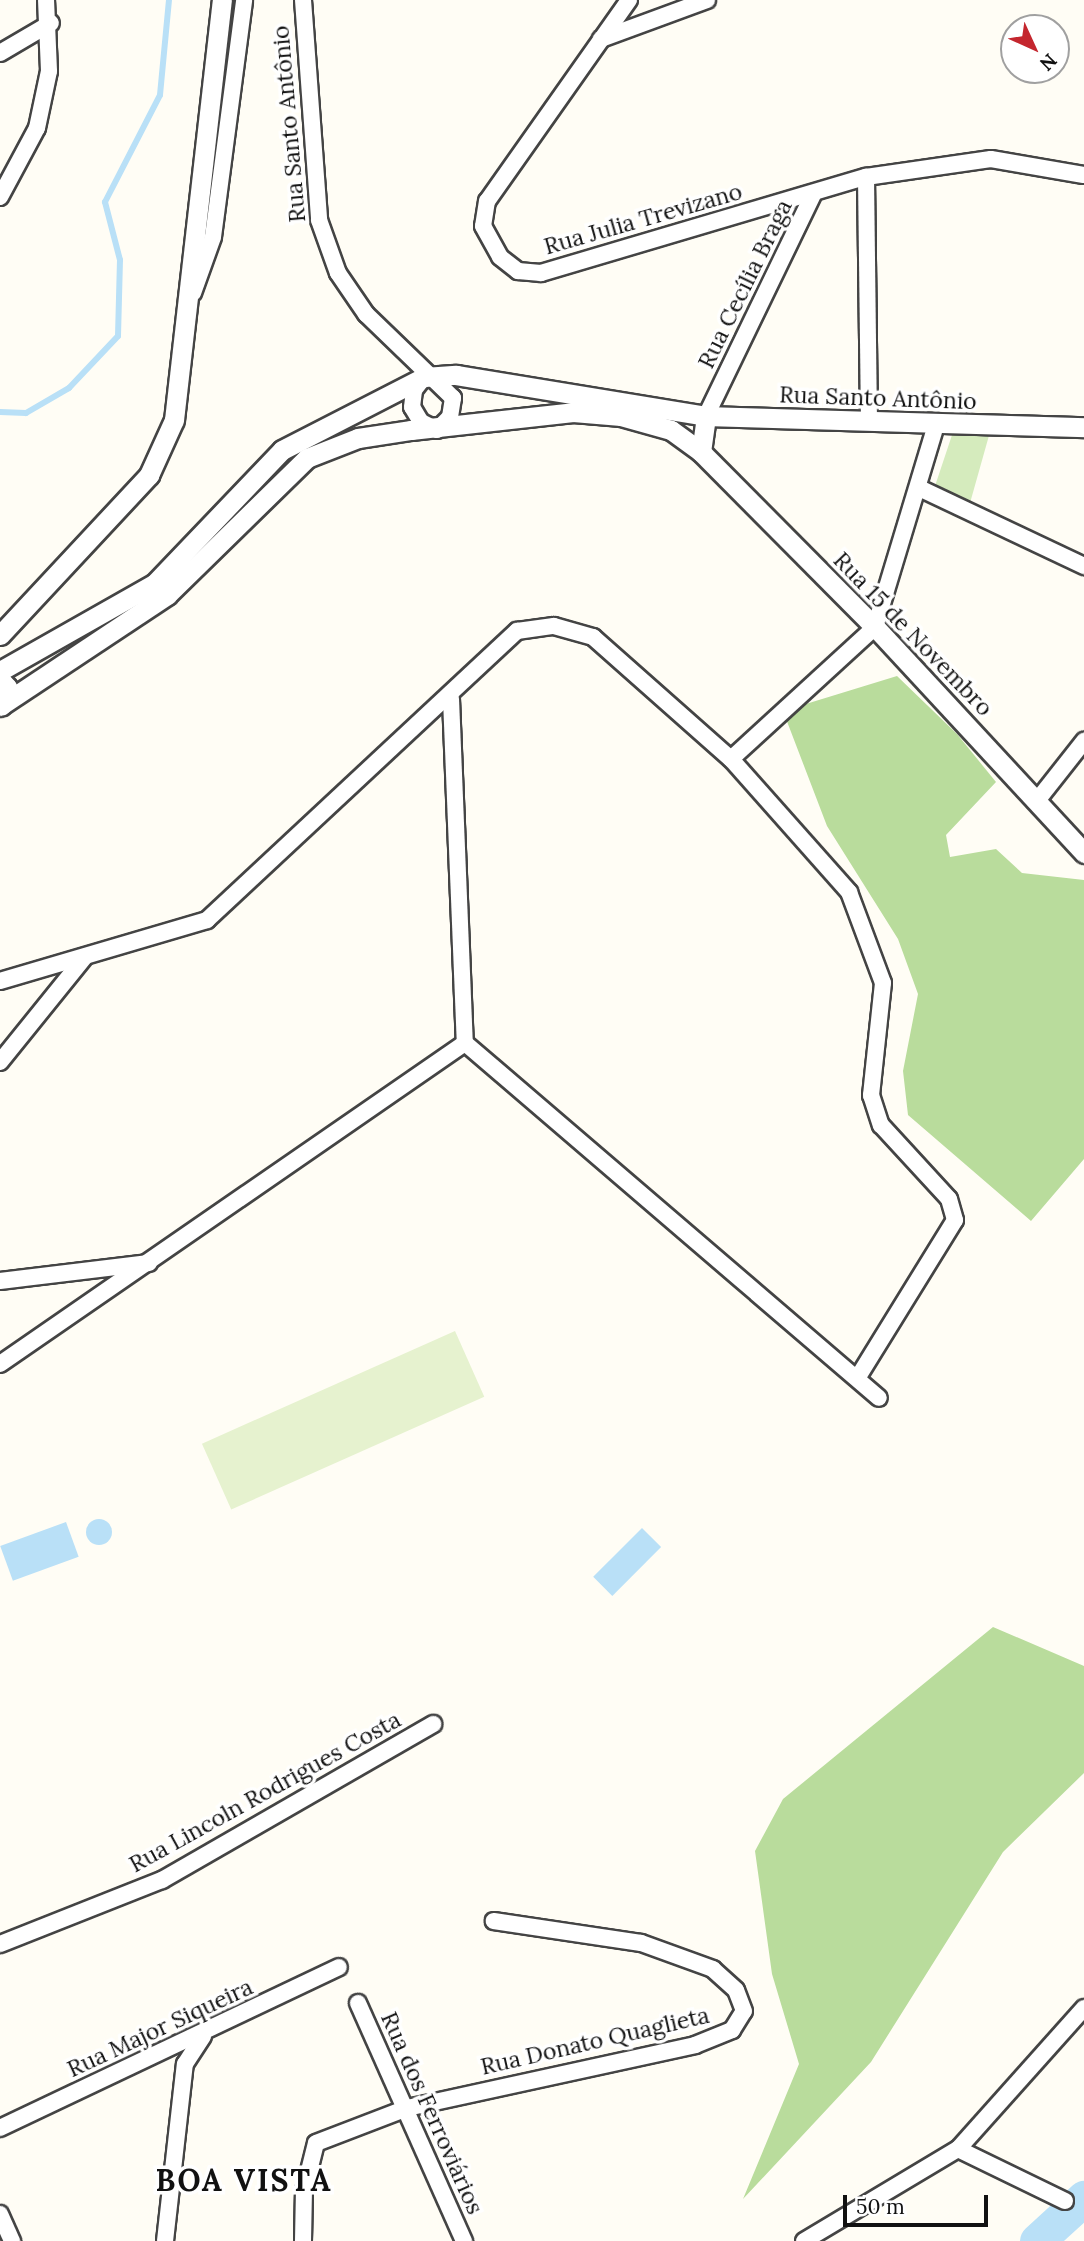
<!DOCTYPE html>
<meta charset="utf-8">
<style>
body{margin:0}
#map{position:relative;width:1084px;height:2241px;overflow:hidden;background:#fffdf5;font-family:Lora,serif}
div>[style]{position:absolute}
.green>*{inset:0;background:#d5ebbd}
.forest>*{inset:0;background:#b9dc9c}
.pitch>*{inset:0;background:#e6f2cf;transform-origin:0 0}
.water>*{inset:0;background:#b9e0f7;transform-origin:0 0}
.round{border-radius:50%}
.stream>*{height:6px;margin:-3px;padding:0 3px;transform-origin:3px;border-radius:3px;background:#b9e0f7}
.river>*{height:35px;margin:-17.5px;padding:0 17.5px;transform-origin:17.5px;border-radius:17.5px;background:#b9e0f7}
.roads{filter:drop-shadow(2px 0 #444) drop-shadow(-2px 0 #444) drop-shadow(0 2px #444) drop-shadow(0 -2px #444)}
.minor>*{height:16px;margin:-8px;padding:0 8px;transform-origin:8px;border-radius:8px;background:#fff}
.tertiary>*{height:19px;margin:-9.5px;padding:0 9.5px;transform-origin:9.5px;border-radius:9.5px;background:#fff}
span{translate:-50% -50%;white-space:nowrap;text-align:center;line-height:1.15;-webkit-text-stroke:7px #fff;paint-order:stroke}
.street-label{font-size:23px;color:#111}
.district-label{font-size:30px;color:#111;font-weight:700;letter-spacing:2px}
.north{position:absolute;left:1000px;top:14px;width:70px;height:70px;box-sizing:border-box;background:#fff;border:2px solid #a0a0a0;border-radius:50%;rotate:135deg;font-size:19px;font-weight:700;line-height:28px;text-align:center;color:#111}
.north::after{content:'';display:block;margin:auto;width:24px;height:32px;background:#c4262e;clip-path:polygon(50% 0,100% 100%,50% 72%,0 100%)}
.scale{position:absolute;left:843px;top:2195px;width:145px;height:32px;box-sizing:border-box;border:4px solid #111;border-top:0;padding-left:9px;font-size:21px;line-height:24px;white-space:nowrap;color:#111;-webkit-text-stroke:5px #fff;paint-order:stroke}
</style>
<div id="map">
<div class="green">
<div style="clip-path:polygon(954px 429px,990px 432px,970px 503px,934px 489px)"></div>
</div>
<div class="forest">
<div style="clip-path:polygon(897px 676px,957px 734px,996px 782px,946px 835px,950px 857px,996px 849px,1022px 873px,1084px 880px,1084px 1159px,1031px 1221px,908px 1115px,903px 1071px,918px 994px,898px 939px,827px 826px,783px 711px)"></div>
<div style="clip-path:polygon(993px 1627px,1084px 1666px,1084px 1773px,1003px 1852px,871px 2062px,743px 2199px,799px 2064px,772px 1974px,755px 1851px,783px 1799px)"></div>
</div>
<div class="pitch">
<div style="left:455px;top:1331px;width:72px;height:277px;rotate:66deg"></div>
</div>
<div class="water">
<div class="round" style="left:86px;top:1519px;width:26px;height:26px"></div>
<div style="left:66px;top:1522px;width:37px;height:70px;rotate:70deg"></div>
<div style="left:642px;top:1528px;width:27px;height:69px;rotate:45deg"></div>
</div>
<div class="stream">
<div style="left:0;top:412px;width:26px;rotate:2deg"></div>
<div style="left:26px;top:413px;width:50px;rotate:-30.2deg"></div>
<div style="left:69px;top:388px;width:71px;rotate:-46.7deg"></div>
<div style="left:118px;top:336px;width:76px;rotate:-88.5deg"></div>
<div style="left:120px;top:260px;width:60px;rotate:-104.5deg"></div>
<div style="left:105px;top:202px;width:120px;rotate:-62.8deg"></div>
<div style="left:160px;top:95px;width:95px;rotate:-84.6deg"></div>
</div>
<div class="river">
<div style="left:1037px;top:2241px;width:64px;rotate:-42.5deg"></div>
</div>
<div class="roads">
<div class="minor">
<div style="left:303px;top:0;width:221px;rotate:85.8deg"></div>
<div style="left:319px;top:220px;width:56px;rotate:70.3deg"></div>
<div style="left:338px;top:273px;width:50px;rotate:55.7deg"></div>
<div style="left:366px;top:314px;width:121px;rotate:44deg"></div>
<div style="left:453px;top:398px;width:19px;rotate:99deg"></div>
<div style="left:450px;top:417px;width:18px;rotate:135deg"></div>
<div style="left:437px;top:430px;width:18px;rotate:-153deg"></div>
<div style="left:421px;top:422px;width:17px;rotate:-121deg"></div>
<div style="left:412px;top:407px;width:17px;rotate:-83deg"></div>
<div style="left:414px;top:390px;width:16px;rotate:-52deg"></div>
<div style="left:629px;top:0;width:246px;rotate:125.2deg"></div>
<div style="left:487px;top:201px;width:25px;rotate:99deg"></div>
<div style="left:483px;top:226px;width:35px;rotate:61deg"></div>
<div style="left:500px;top:257px;width:23px;rotate:38deg"></div>
<div style="left:518px;top:271px;width:23px;rotate:5deg"></div>
<div style="left:541px;top:273px;width:339px;rotate:-16.5deg"></div>
<div style="left:866px;top:177px;width:126px;rotate:-8.2deg"></div>
<div style="left:991px;top:159px;width:94px;rotate:9.8deg"></div>
<div style="left:601px;top:39px;width:113px;rotate:-20.2deg"></div>
<div style="left:0;top:53px;width:59px;rotate:-30.5deg"></div>
<div style="left:866px;top:177px;width:245px;rotate:89.3deg"></div>
<div style="left:0;top:197px;width:78px;rotate:-61.8deg"></div>
<div style="left:37px;top:128px;width:58px;rotate:-78.1deg"></div>
<div style="left:49px;top:71px;width:71px;rotate:-92.4deg"></div>
<div style="left:193px;top:293px;width:59px;rotate:-70.3deg"></div>
<div style="left:213px;top:237px;width:239px;rotate:-82.5deg"></div>
<div style="left:706px;top:416px;width:248px;rotate:-64.2deg"></div>
<div style="left:919px;top:488px;width:183px;rotate:25.3deg"></div>
<div style="left:0;top:677px;width:13px;rotate:48deg"></div>
<div style="left:9px;top:687px;width:21px;rotate:107deg"></div>
<div style="left:451px;top:699px;width:344px;rotate:87.7deg"></div>
<div style="left:731px;top:759px;width:195px;rotate:-42.5deg"></div>
<div style="left:875px;top:627px;width:211px;rotate:-73.2deg"></div>
<div style="left:1036px;top:802px;width:78px;rotate:-51.8deg"></div>
<div style="left:0;top:981px;width:216px;rotate:-16.4deg"></div>
<div style="left:207px;top:920px;width:424px;rotate:-43deg"></div>
<div style="left:517px;top:631px;width:37px;rotate:-8deg"></div>
<div style="left:554px;top:626px;width:41px;rotate:15.8deg"></div>
<div style="left:593px;top:637px;width:184px;rotate:41.5deg"></div>
<div style="left:731px;top:759px;width:178px;rotate:48.4deg"></div>
<div style="left:849px;top:892px;width:97px;rotate:69.5deg"></div>
<div style="left:883px;top:983px;width:113px;rotate:96.1deg"></div>
<div style="left:871px;top:1095px;width:32px;rotate:72deg"></div>
<div style="left:881px;top:1125px;width:100px;rotate:47.4deg"></div>
<div style="left:949px;top:1199px;width:22px;rotate:74deg"></div>
<div style="left:955px;top:1220px;width:185px;rotate:121.7deg"></div>
<div style="left:0;top:1062px;width:134px;rotate:-51.1deg"></div>
<div style="left:0;top:1281px;width:150px;rotate:-6.9deg"></div>
<div style="left:0;top:1364px;width:565px;rotate:-34.62deg"></div>
<div style="left:465px;top:1043px;width:545px;rotate:40.61deg"></div>
<div style="left:0;top:1944px;width:174px;rotate:-21.6deg"></div>
<div style="left:162px;top:1880px;width:313px;rotate:-29.9deg"></div>
<div style="left:358px;top:2003px;width:261px;rotate:66deg"></div>
<div style="left:0;top:2128px;width:375px;rotate:-25.4deg"></div>
<div style="left:958px;top:2149px;width:119px;rotate:25.9deg"></div>
<div style="left:0;top:2214px;width:30px;rotate:66deg"></div>
<div style="left:165px;top:2241px;width:178px;rotate:-83.6deg"></div>
<div style="left:185px;top:2064px;width:33px;rotate:-57deg"></div>
<div style="left:303px;top:2241px;width:50px;rotate:-88.9deg"></div>
<div style="left:304px;top:2191px;width:49px;rotate:-76deg"></div>
<div style="left:316px;top:2143px;width:97px;rotate:-21deg"></div>
<div style="left:407px;top:2108px;width:295px;rotate:-12.3deg"></div>
<div style="left:695px;top:2045px;width:40px;rotate:-22deg"></div>
<div style="left:732px;top:2030px;width:22px;rotate:-58deg"></div>
<div style="left:744px;top:2011px;width:22px;rotate:-111deg"></div>
<div style="left:736px;top:1990px;width:31px;rotate:-138deg"></div>
<div style="left:713px;top:1969px;width:77px;rotate:-160.1deg"></div>
<div style="left:641px;top:1943px;width:149px;rotate:-171.5deg"></div>
<div style="left:804px;top:2241px;width:179px;rotate:-30.9deg"></div>
<div style="left:958px;top:2149px;width:189px;rotate:-48.2deg"></div>
</div>
<div class="tertiary">
<div style="left:701px;top:452px;width:36px;rotate:-82deg"></div>
<div style="left:706px;top:416px;width:378px;rotate:1.7deg"></div>
<div style="left:0;top:635px;width:219px;rotate:-47deg"></div>
<div style="left:149px;top:475px;width:60px;rotate:-65.6deg"></div>
<div style="left:174px;top:420px;width:423px;rotate:-83.5deg"></div>
<div style="left:0;top:671px;width:177px;rotate:-29.5deg"></div>
<div style="left:154px;top:584px;width:185px;rotate:-46.3deg"></div>
<div style="left:282px;top:450px;width:160px;rotate:-27.2deg"></div>
<div style="left:424px;top:377px;width:32px;rotate:-4deg"></div>
<div style="left:456px;top:375px;width:253px;rotate:9.3deg"></div>
<div style="left:0;top:706px;width:201px;rotate:-33.6deg"></div>
<div style="left:167px;top:595px;width:196px;rotate:-44.4deg"></div>
<div style="left:307px;top:458px;width:55px;rotate:-21.4deg"></div>
<div style="left:358px;top:438px;width:54px;rotate:-8.6deg"></div>
<div style="left:411px;top:430px;width:163px;rotate:-6.3deg"></div>
<div style="left:573px;top:412px;width:48px;rotate:4.8deg"></div>
<div style="left:621px;top:416px;width:52px;rotate:15.6deg"></div>
<div style="left:671px;top:430px;width:37px;rotate:36deg"></div>
<div style="left:701px;top:452px;width:247px;rotate:45.2deg"></div>
<div style="left:875px;top:627px;width:308px;rotate:47.2deg"></div>
</div>
</div>
<div class="street-label">
<span style="left:289px;top:124px;rotate:-95deg">Rua Santo Antônio</span>
<span style="left:643px;top:219px;rotate:-16deg">Rua Julia Trevizano</span>
<span style="left:745px;top:284px;rotate:-64deg">Rua Cecília Braga</span>
<span style="left:878px;top:398px;rotate:2deg">Rua Santo Antônio</span>
<span style="left:913px;top:634px;rotate:46deg">Rua 15 de Novembro</span>
<span style="left:265px;top:1792px;rotate:-29deg">Rua Lincoln Rodrigues Costa</span>
<span style="left:160px;top:2028px;rotate:-25deg">Rua Major Siqueira</span>
<span style="left:595px;top:2041px;rotate:-13deg">Rua Donato Quaglieta</span>
<span style="left:432px;top:2113px;rotate:66deg">Rua dos Ferroviários</span>
</div>
<div class="district-label">
<span style="left:244px;top:2180px">BOA VISTA</span>
</div>
<div class="north">N</div>
<div class="scale">50 m</div>
</div>
